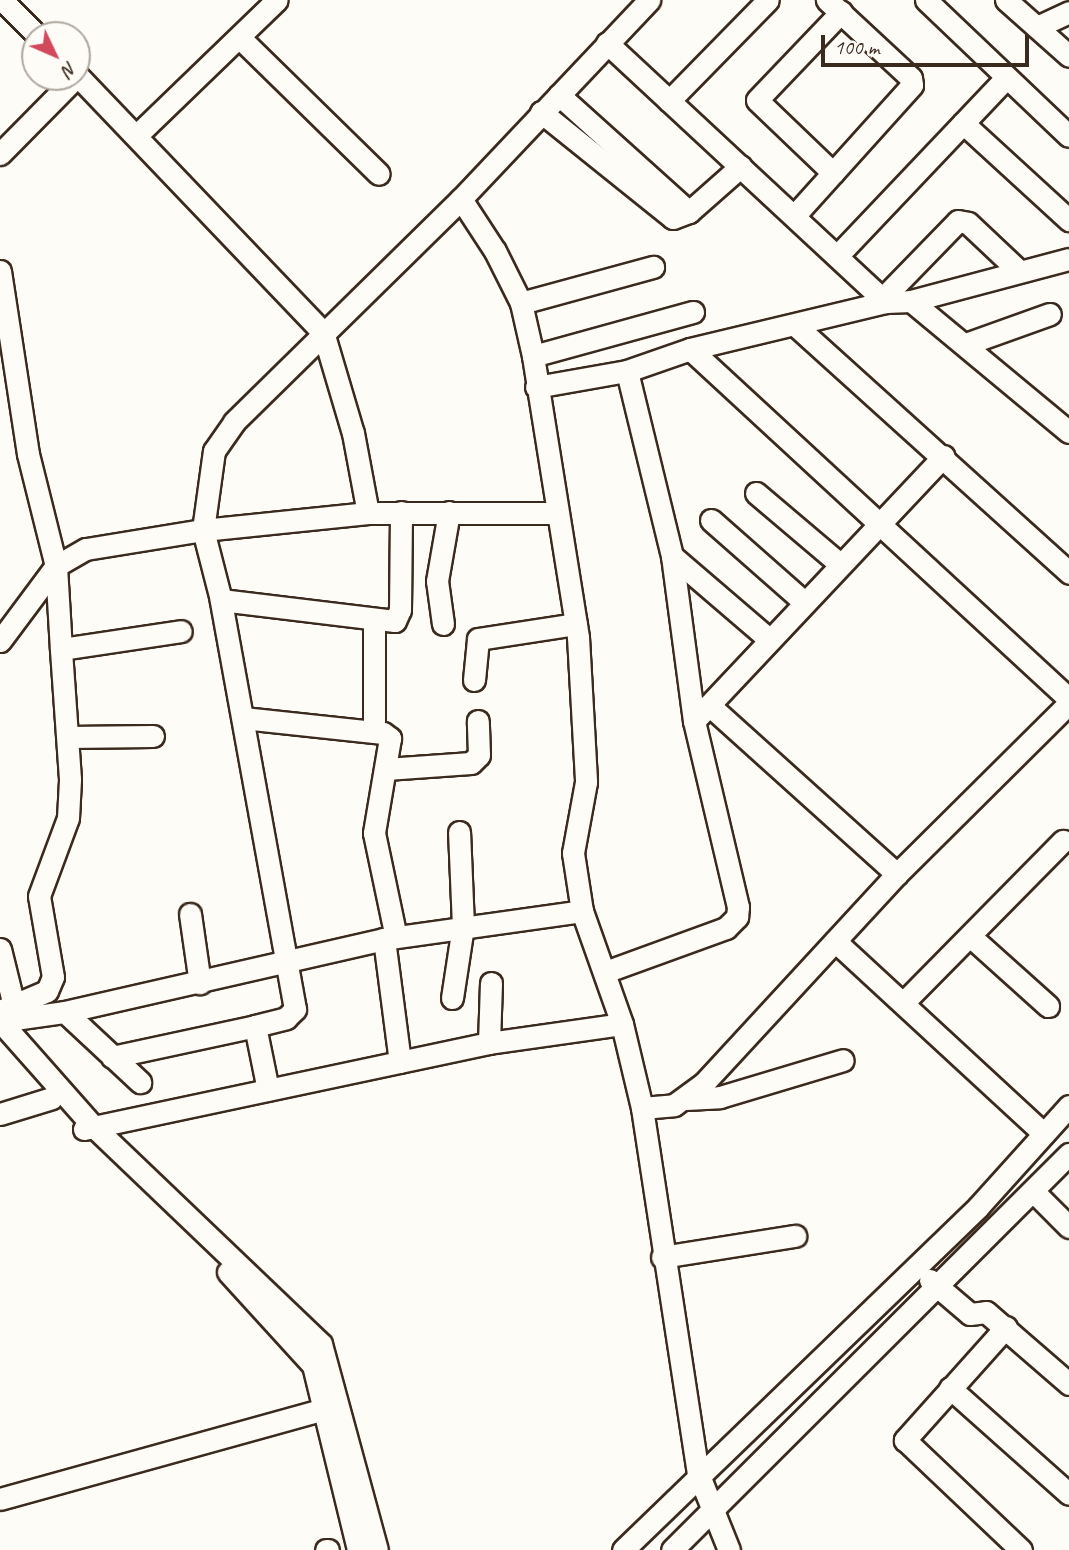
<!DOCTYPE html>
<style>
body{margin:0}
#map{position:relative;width:1069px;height:1550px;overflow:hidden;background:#fdfcf7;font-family:Caveat,sans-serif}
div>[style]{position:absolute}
.roads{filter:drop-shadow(2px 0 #3b2a1e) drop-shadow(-2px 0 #3b2a1e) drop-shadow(0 2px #3b2a1e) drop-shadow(0 -2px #3b2a1e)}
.minor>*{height:21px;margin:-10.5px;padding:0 10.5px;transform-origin:10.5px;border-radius:10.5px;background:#fdfcf7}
span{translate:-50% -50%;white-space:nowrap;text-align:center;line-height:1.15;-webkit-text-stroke:6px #fdfcf7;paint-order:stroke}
.north{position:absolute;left:21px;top:21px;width:70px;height:70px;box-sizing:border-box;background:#fdfcf7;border:2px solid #afa8a0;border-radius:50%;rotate:134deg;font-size:19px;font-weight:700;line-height:28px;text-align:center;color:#3b2a1e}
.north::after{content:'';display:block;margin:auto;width:24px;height:32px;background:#d1495b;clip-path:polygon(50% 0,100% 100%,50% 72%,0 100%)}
.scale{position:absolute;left:821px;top:35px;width:208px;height:32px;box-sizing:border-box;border:4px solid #3b2a1e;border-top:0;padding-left:9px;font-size:21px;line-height:24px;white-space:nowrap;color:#3b2a1e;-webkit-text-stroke:5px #fdfcf7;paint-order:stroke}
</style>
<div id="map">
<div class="roads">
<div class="minor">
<div style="left:2px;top:0;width:49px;rotate:45deg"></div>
<div style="left:926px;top:0;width:197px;rotate:43.6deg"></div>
<div style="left:1006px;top:0;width:84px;rotate:41.6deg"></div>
<div style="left:1037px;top:27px;width:35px;rotate:-25deg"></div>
<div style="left:240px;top:38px;width:194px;rotate:44.4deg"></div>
<div style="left:607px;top:43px;width:381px;rotate:42.9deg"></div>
<div style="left:77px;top:75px;width:356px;rotate:46.3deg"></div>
<div style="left:323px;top:332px;width:105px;rotate:73.5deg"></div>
<div style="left:353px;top:433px;width:81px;rotate:79.4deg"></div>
<div style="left:559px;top:95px;width:175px;rotate:42deg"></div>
<div style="left:669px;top:101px;width:141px;rotate:-45.6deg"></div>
<div style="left:541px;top:112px;width:169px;rotate:38.8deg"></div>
<div style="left:673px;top:218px;width:17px;rotate:-21deg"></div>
<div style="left:689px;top:212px;width:69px;rotate:-41.5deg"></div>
<div style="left:963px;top:123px;width:144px;rotate:42.5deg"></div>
<div style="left:137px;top:135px;width:194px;rotate:-44deg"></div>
<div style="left:0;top:154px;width:108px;rotate:-45.4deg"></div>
<div style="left:833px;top:173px;width:105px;rotate:-136.2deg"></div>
<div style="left:757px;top:100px;width:122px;rotate:-46.3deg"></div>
<div style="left:461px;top:199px;width:62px;rotate:56.8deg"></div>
<div style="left:495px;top:251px;width:58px;rotate:63.4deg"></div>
<div style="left:521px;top:303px;width:54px;rotate:77.2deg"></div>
<div style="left:533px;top:356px;width:285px;rotate:80.9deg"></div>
<div style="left:578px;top:637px;width:145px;rotate:86.8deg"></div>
<div style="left:586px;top:782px;width:72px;rotate:100.4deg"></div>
<div style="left:573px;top:853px;width:59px;rotate:81.2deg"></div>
<div style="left:582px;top:911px;width:120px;rotate:70.5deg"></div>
<div style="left:622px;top:1024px;width:86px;rotate:76.6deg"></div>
<div style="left:642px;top:1108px;width:369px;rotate:81.3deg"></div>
<div style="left:698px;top:1473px;width:83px;rotate:68.1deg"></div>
<div style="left:795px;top:215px;width:175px;rotate:-48deg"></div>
<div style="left:912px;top:85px;width:7px;rotate:-98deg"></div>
<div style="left:911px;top:78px;width:115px;rotate:-137.1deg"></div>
<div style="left:838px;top:255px;width:245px;rotate:-46.5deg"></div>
<div style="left:0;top:271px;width:185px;rotate:81.3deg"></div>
<div style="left:28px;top:454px;width:115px;rotate:76deg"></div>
<div style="left:56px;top:566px;width:83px;rotate:86.6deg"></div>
<div style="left:883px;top:298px;width:107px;rotate:-45.8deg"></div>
<div style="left:958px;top:221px;width:10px;rotate:11deg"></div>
<div style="left:968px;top:223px;width:70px;rotate:43.3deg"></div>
<div style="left:911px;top:301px;width:205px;rotate:39.7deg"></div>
<div style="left:521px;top:303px;width:137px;rotate:-15.3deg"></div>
<div style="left:795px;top:325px;width:370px;rotate:42.1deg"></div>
<div style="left:966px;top:344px;width:89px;rotate:-19.7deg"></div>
<div style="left:690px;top:349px;width:516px;rotate:42.72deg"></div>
<div style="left:533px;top:356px;width:166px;rotate:-15.4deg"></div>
<div style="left:536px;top:387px;width:92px;rotate:-10deg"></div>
<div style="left:627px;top:371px;width:67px;rotate:-19.2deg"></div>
<div style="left:690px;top:349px;width:202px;rotate:-13.5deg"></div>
<div style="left:886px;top:302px;width:25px;rotate:-2deg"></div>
<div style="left:911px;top:301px;width:163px;rotate:-14.9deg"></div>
<div style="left:756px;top:493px;width:111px;rotate:40.3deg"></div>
<div style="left:711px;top:520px;width:125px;rotate:41.4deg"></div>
<div style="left:672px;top:556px;width:129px;rotate:40.6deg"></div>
<div style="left:221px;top:600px;width:175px;rotate:6.9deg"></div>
<div style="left:395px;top:621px;width:12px;rotate:-66deg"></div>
<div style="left:400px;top:610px;width:98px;rotate:-89.4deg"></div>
<div style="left:443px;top:624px;width:43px;rotate:-97.9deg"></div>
<div style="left:437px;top:581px;width:70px;rotate:-80.1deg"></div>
<div style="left:0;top:641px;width:94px;rotate:-53.3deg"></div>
<div style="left:56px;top:566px;width:34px;rotate:-30deg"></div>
<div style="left:86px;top:549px;width:119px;rotate:-9.2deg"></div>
<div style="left:203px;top:530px;width:166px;rotate:-5.9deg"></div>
<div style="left:368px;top:513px;width:189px"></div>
<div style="left:474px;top:680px;width:41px;rotate:-84.4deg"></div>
<div style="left:478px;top:639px;width:99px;rotate:-8.7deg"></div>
<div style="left:709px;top:705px;width:253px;rotate:42deg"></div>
<div style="left:243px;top:718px;width:141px;rotate:6.1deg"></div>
<div style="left:383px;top:733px;width:9px;rotate:36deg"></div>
<div style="left:390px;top:738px;width:96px;rotate:99.6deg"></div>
<div style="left:374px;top:833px;width:106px;rotate:78.1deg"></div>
<div style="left:694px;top:721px;width:364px;rotate:-46.7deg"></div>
<div style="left:374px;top:732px;width:112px;rotate:-90deg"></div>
<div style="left:68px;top:737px;width:85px;rotate:-0.7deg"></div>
<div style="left:386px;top:769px;width:85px;rotate:-4deg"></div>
<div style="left:471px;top:763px;width:11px;rotate:-45deg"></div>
<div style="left:479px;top:755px;width:34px;rotate:-92deg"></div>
<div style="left:190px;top:914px;width:70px;rotate:81.8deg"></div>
<div style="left:970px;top:936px;width:105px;rotate:41.9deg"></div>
<div style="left:384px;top:939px;width:124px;rotate:82.6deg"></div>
<div style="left:835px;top:941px;width:284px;rotate:42.7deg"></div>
<div style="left:0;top:949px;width:59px;rotate:76.2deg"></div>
<div style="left:605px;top:972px;width:129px;rotate:-20deg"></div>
<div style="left:726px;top:928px;width:16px;rotate:-45deg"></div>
<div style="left:737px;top:917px;width:10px;rotate:-84deg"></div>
<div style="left:738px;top:907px;width:191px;rotate:-103.3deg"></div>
<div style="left:694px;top:721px;width:166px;rotate:-97.6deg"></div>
<div style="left:672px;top:556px;width:190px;rotate:-103.7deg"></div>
<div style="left:452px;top:998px;width:73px;rotate:-81.3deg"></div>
<div style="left:463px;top:926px;width:94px;rotate:-92.4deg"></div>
<div style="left:903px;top:1003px;width:228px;rotate:-45.4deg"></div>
<div style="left:0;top:1011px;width:51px;rotate:-23.1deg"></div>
<div style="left:47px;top:991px;width:15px;rotate:-67deg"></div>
<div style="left:53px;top:977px;width:82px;rotate:-99.8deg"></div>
<div style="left:39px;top:896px;width:83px;rotate:-69.6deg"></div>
<div style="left:68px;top:818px;width:39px;rotate:-87deg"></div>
<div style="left:70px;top:779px;width:130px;rotate:-94deg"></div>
<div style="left:61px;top:649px;width:121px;rotate:-8.5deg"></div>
<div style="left:65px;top:1012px;width:103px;rotate:43deg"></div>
<div style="left:0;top:1021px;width:140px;rotate:48.5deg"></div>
<div style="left:93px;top:1126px;width:315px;rotate:43.7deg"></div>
<div style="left:321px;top:1344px;width:213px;rotate:74.8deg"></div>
<div style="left:0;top:1021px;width:66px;rotate:-7.9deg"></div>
<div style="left:65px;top:1012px;width:327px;rotate:-12.9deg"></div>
<div style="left:384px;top:939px;width:200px;rotate:-8deg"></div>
<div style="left:255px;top:1026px;width:65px;rotate:78.5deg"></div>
<div style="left:489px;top:1043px;width:60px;rotate:-88.1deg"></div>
<div style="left:112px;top:1057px;width:146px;rotate:-12.2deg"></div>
<div style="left:255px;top:1026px;width:32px;rotate:-14deg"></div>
<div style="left:286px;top:1018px;width:13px;rotate:-45deg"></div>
<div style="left:295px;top:1009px;width:416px;rotate:-100.3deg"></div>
<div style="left:221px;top:600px;width:72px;rotate:-104.4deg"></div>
<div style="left:203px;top:530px;width:80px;rotate:-82.1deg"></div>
<div style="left:214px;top:451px;width:35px;rotate:-55deg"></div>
<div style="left:234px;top:422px;width:318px;rotate:-44.5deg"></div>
<div style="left:461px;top:199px;width:274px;rotate:-46.6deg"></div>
<div style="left:686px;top:1099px;width:34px;rotate:-3deg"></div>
<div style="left:720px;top:1097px;width:128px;rotate:-16.7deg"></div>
<div style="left:642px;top:1108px;width:32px;rotate:-5deg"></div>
<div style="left:674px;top:1105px;width:36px;rotate:-36deg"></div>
<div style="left:703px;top:1084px;width:286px;rotate:-47.3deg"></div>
<div style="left:897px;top:874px;width:243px;rotate:-44.8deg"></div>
<div style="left:0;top:1114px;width:54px;rotate:-17.1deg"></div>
<div style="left:84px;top:1129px;width:414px;rotate:-12deg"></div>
<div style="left:489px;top:1043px;width:134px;rotate:-8.1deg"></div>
<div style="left:1033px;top:1191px;width:51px;rotate:45deg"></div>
<div style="left:662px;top:1257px;width:135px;rotate:-9deg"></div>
<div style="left:228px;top:1272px;width:126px;rotate:47.6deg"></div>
<div style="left:313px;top:1365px;width:190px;rotate:76.3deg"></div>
<div style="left:930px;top:1280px;width:52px;rotate:40.4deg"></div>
<div style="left:970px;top:1314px;width:16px;rotate:-7deg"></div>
<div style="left:986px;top:1312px;width:110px;rotate:40.9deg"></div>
<div style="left:1006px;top:1327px;width:152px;rotate:131.8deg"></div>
<div style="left:905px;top:1440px;width:160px;rotate:43.5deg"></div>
<div style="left:950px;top:1388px;width:159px;rotate:41.7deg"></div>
<div style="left:0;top:1499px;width:336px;rotate:-15.5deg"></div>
<div style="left:326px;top:1550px;width:2px"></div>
<div style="left:623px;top:1550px;width:494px;rotate:-44deg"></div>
<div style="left:978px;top:1207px;width:136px;rotate:-48deg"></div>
<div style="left:672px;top:1550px;width:561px;rotate:-44.93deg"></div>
</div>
</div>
<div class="north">N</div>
<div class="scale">100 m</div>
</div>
